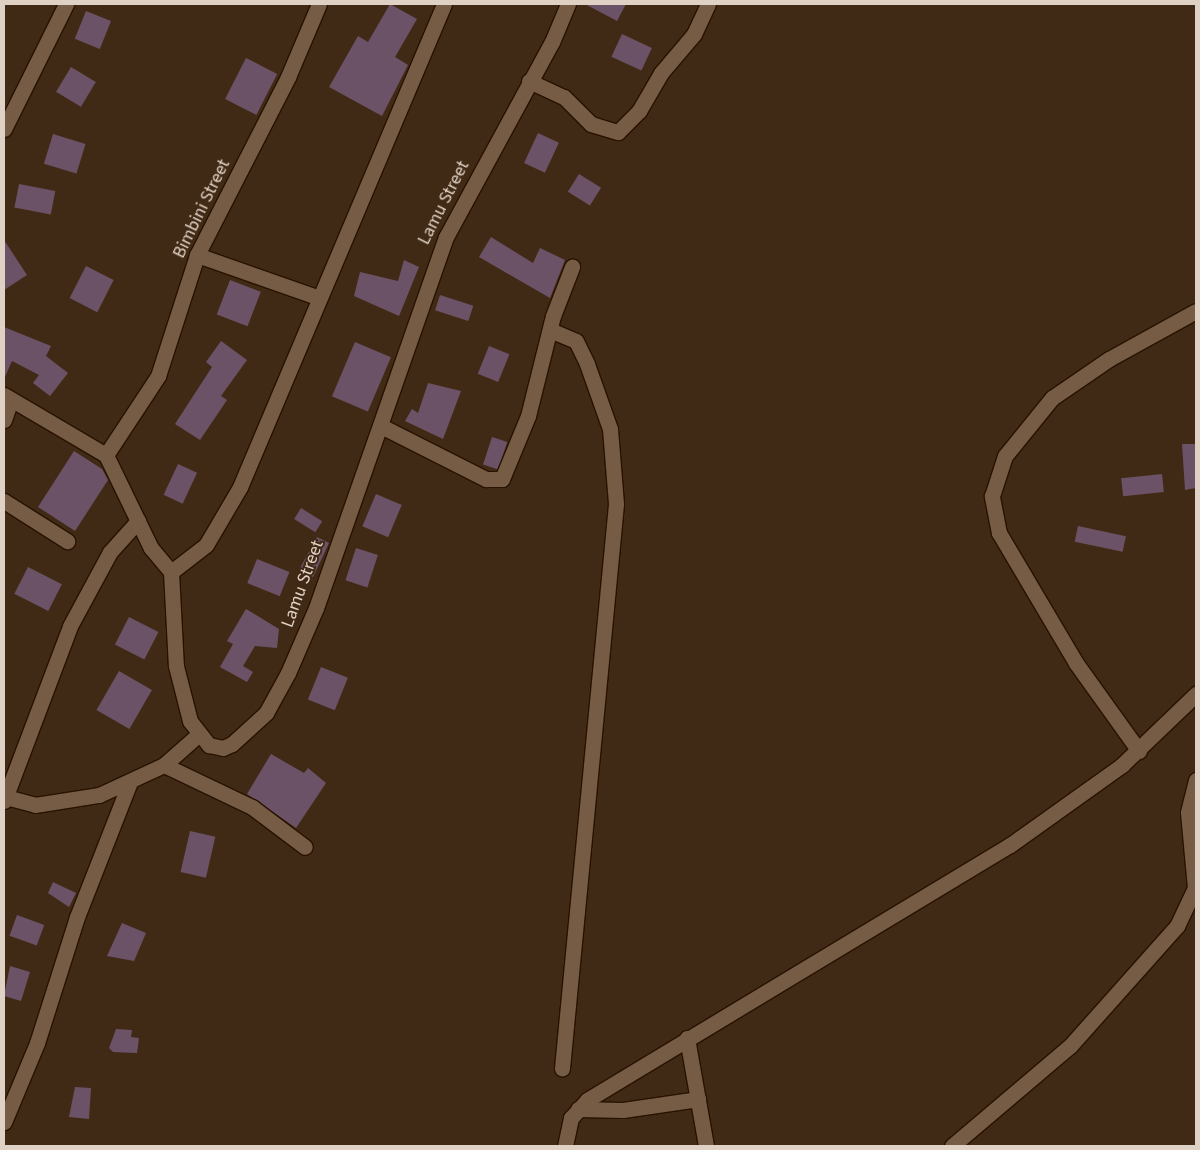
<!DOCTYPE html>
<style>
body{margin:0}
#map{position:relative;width:1200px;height:1150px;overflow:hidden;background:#412a15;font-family:"Source Sans 3",sans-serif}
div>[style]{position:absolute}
.building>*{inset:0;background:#6c5267;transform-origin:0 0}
.roads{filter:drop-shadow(1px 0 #271200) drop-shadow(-1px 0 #271200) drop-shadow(0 1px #271200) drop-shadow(0 -1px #271200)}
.minor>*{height:15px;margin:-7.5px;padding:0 7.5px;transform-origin:7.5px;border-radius:7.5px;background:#765c45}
span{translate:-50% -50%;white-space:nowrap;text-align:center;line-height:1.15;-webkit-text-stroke:4px #412a15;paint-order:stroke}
.street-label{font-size:18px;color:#e0d1c5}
.frame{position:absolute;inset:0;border:5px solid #e0d1c5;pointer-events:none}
</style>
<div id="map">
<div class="building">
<div style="clip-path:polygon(390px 4px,417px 19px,395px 57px,408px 65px,382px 116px,329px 87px,358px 36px,368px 42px)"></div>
<div style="clip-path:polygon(585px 4px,626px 4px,617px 21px)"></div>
<div style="left:86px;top:11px;width:27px;height:30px;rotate:22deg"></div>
<div style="left:622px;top:34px;width:33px;height:25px;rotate:25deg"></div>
<div style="left:246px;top:58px;width:35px;height:46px;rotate:27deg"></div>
<div style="left:71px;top:67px;width:29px;height:29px;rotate:31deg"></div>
<div style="left:538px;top:133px;width:23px;height:33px;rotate:25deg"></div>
<div style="left:53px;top:134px;width:34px;height:31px;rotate:17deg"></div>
<div style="left:579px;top:174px;width:26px;height:21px;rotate:32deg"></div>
<div style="left:19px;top:184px;width:37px;height:24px;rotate:11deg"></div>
<div style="clip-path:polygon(491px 237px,533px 263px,540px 248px,565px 260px,550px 298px,479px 257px)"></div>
<div style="clip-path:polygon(4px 240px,27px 275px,4px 290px)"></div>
<div style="clip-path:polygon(404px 260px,419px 267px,399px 316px,354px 296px,360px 272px,398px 281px)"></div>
<div style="left:86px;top:266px;width:31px;height:36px;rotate:27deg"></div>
<div style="left:230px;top:280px;width:33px;height:37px;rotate:21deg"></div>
<div style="left:440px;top:295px;width:35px;height:16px;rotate:18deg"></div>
<div style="clip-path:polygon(4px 327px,51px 346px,46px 356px,68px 373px,50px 396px,33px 383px,39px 375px,12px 361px,4px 379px)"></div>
<div style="clip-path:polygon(221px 341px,247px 360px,221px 396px,227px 400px,200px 440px,175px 424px,212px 367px,206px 362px)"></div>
<div style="left:355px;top:342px;width:39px;height:59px;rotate:23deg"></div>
<div style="left:489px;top:346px;width:22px;height:30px;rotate:22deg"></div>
<div style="clip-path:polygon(428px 383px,461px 391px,443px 439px,405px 421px,412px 409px,418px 413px)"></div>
<div style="left:492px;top:437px;width:16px;height:29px;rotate:18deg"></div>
<div style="clip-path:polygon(1182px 444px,1196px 444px,1196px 488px,1185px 490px)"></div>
<div style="clip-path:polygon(74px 451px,102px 469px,108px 480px,75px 531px,38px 507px)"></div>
<div style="left:178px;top:464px;width:21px;height:34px;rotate:25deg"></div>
<div style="left:1162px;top:474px;width:18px;height:41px;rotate:84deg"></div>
<div style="left:376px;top:494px;width:28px;height:35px;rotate:23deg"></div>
<div style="left:301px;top:508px;width:25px;height:13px;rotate:32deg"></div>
<div style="left:1078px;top:526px;width:49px;height:16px;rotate:12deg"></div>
<div style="clip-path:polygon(317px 537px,329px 543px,313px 577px,299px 570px)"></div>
<div style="left:356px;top:548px;width:23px;height:34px;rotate:18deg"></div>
<div style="left:257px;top:559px;width:35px;height:26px;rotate:22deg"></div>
<div style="left:28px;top:567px;width:38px;height:30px;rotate:27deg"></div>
<div style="clip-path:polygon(246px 609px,279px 629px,277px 648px,255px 646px,243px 666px,253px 672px,247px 682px,220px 667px,233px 644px,227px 641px)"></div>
<div style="left:129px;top:617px;width:33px;height:31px;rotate:27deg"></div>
<div style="left:321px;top:667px;width:29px;height:35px;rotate:22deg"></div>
<div style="left:119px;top:671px;width:38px;height:45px;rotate:30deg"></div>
<div style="clip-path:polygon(271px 754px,304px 773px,308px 768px,326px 783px,296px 828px,247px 794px)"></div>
<div style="left:190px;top:831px;width:26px;height:42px;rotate:13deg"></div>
<div style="clip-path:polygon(53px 882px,76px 893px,69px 907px,48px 893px)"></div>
<div style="left:17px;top:915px;width:29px;height:22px;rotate:20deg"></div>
<div style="clip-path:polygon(122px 923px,146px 933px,134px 961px,107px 956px)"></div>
<div style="clip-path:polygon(10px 966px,30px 972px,21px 1001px,4px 996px)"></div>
<div style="clip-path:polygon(116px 1029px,132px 1030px,131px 1037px,139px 1038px,137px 1053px,113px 1052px,109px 1048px)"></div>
<div style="clip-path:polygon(75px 1087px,91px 1088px,89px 1119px,69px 1117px)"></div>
</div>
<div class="roads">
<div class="minor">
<div style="left:529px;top:81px;width:38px;rotate:25deg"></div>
<div style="left:564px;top:97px;width:38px;rotate:45deg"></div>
<div style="left:591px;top:124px;width:28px;rotate:17deg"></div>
<div style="left:618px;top:132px;width:30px;rotate:-45deg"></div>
<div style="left:639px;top:111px;width:44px;rotate:-59.9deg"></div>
<div style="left:661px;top:73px;width:51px;rotate:-49.8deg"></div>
<div style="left:694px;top:34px;width:33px;rotate:-65deg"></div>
<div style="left:4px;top:129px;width:140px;rotate:-63.6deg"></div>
<div style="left:197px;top:255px;width:127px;rotate:19.3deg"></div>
<div style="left:550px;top:330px;width:28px;rotate:23deg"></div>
<div style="left:576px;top:341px;width:25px;rotate:64deg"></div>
<div style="left:587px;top:364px;width:69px;rotate:70.5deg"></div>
<div style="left:610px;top:429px;width:75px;rotate:85.4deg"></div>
<div style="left:616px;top:504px;width:567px;rotate:95.47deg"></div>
<div style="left:4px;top:395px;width:118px;rotate:30.5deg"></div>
<div style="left:106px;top:455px;width:103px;rotate:64.2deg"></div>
<div style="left:151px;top:548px;width:31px;rotate:50deg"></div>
<div style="left:171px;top:572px;width:94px;rotate:87deg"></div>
<div style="left:176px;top:666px;width:57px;rotate:75.7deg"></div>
<div style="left:190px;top:721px;width:31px;rotate:52deg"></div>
<div style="left:209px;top:745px;width:14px;rotate:12deg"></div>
<div style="left:223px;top:748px;width:10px;rotate:-24deg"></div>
<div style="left:232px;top:744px;width:46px;rotate:-42.4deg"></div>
<div style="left:266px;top:713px;width:46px;rotate:-61.2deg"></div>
<div style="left:288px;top:673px;width:71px;rotate:-66.7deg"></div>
<div style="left:316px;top:608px;width:393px;rotate:-70.7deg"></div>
<div style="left:446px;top:237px;width:222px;rotate:-61.5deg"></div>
<div style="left:552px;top:42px;width:41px;rotate:-67.2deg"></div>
<div style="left:4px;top:420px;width:21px;rotate:-71deg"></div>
<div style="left:381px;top:426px;width:118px;rotate:26.8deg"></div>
<div style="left:486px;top:479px;width:16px"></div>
<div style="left:502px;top:479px;width:68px;rotate:-67.6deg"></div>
<div style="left:528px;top:416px;width:103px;rotate:-76deg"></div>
<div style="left:553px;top:316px;width:53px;rotate:-68.8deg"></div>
<div style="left:106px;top:455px;width:95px;rotate:-56.6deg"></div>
<div style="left:158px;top:376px;width:127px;rotate:-72.1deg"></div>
<div style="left:197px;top:255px;width:200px;rotate:-62.9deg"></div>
<div style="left:288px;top:77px;width:79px;rotate:-67deg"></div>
<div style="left:4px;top:501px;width:75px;rotate:32.4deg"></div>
<div style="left:171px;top:572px;width:44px;rotate:-37.6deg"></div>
<div style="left:206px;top:545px;width:67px;rotate:-59.6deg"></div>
<div style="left:240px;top:487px;width:524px;rotate:-67.1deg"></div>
<div style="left:1139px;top:751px;width:108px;rotate:-125.6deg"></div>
<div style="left:1076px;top:663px;width:151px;rotate:-120.6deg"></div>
<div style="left:999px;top:533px;width:38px;rotate:-101deg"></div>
<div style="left:992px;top:496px;width:42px;rotate:-72deg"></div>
<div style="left:1005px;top:456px;width:75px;rotate:-51deg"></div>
<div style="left:1052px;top:398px;width:69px;rotate:-34.4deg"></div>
<div style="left:1109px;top:359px;width:99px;rotate:-28.9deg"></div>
<div style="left:164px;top:765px;width:98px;rotate:25.5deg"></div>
<div style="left:252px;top:807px;width:66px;rotate:37deg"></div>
<div style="left:6px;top:797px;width:30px;rotate:15deg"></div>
<div style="left:35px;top:805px;width:65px;rotate:-8.9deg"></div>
<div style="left:99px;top:795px;width:72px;rotate:-24.8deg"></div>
<div style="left:164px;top:765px;width:45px;rotate:-41.4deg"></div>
<div style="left:4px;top:801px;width:187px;rotate:-69.3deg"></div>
<div style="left:70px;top:626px;width:84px;rotate:-61.6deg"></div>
<div style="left:110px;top:552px;width:42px;rotate:-47.9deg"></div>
<div style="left:687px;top:1038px;width:110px;rotate:80deg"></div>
<div style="left:578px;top:1109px;width:45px;rotate:1.3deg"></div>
<div style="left:623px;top:1110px;width:76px;rotate:-8.3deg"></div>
<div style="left:4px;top:1122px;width:86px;rotate:-67.3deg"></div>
<div style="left:37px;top:1043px;width:132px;rotate:-72.4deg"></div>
<div style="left:77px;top:917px;width:145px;rotate:-68.6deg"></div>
<div style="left:565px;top:1146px;width:29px;rotate:-78deg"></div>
<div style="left:571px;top:1118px;width:24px;rotate:-48deg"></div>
<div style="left:587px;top:1100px;width:494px;rotate:-31.1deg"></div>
<div style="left:1010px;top:845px;width:138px;rotate:-35.5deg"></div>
<div style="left:1122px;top:765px;width:103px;rotate:-43.8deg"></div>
<div style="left:952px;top:1146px;width:155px;rotate:-40.3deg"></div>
<div style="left:1070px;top:1046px;width:161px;rotate:-48.3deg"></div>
<div style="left:1177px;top:926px;width:42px;rotate:-64.7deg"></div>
<div style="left:1195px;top:888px;width:76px;rotate:-95.3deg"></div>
<div style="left:1188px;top:812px;width:33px;rotate:-76deg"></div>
</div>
</div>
<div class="street-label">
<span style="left:444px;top:203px;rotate:-63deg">Lamu Street</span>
<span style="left:202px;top:209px;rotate:-64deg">Bimbini Street</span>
<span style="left:303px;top:584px;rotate:-70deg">Lamu Street</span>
</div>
<div class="frame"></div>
</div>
